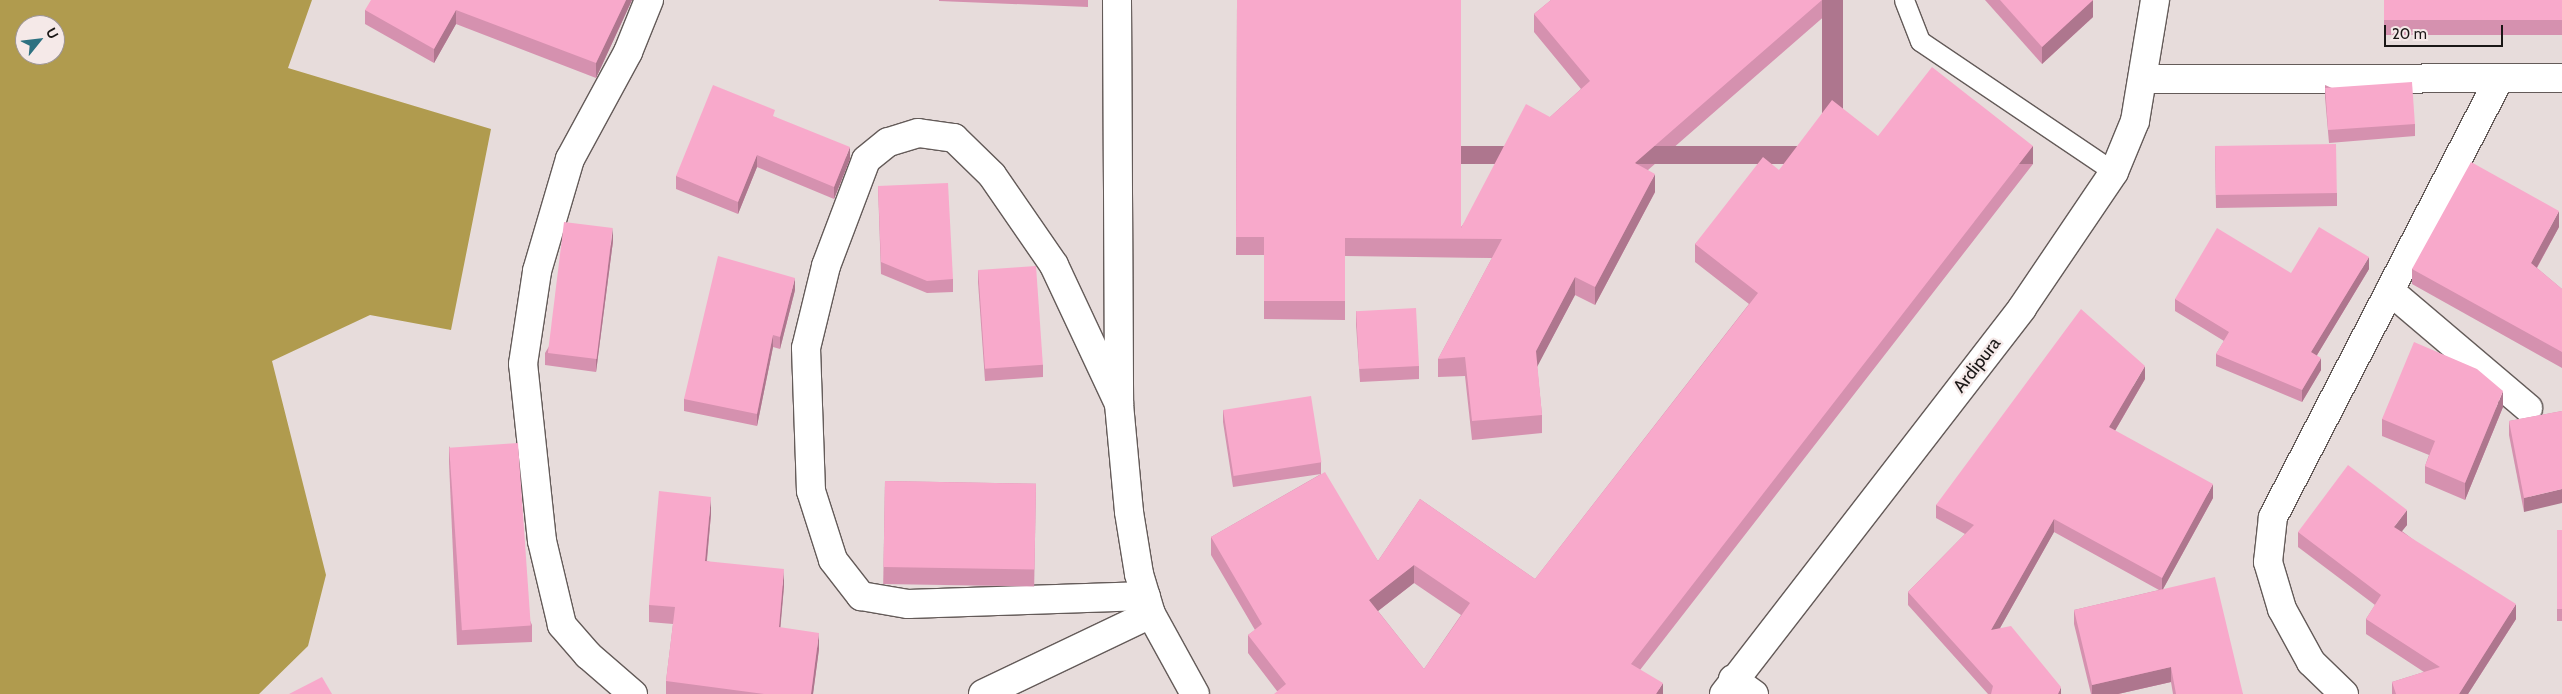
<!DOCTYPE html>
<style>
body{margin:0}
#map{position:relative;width:2562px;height:694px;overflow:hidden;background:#e7dcdb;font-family:Cabin,sans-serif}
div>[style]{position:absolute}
.forest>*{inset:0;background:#b09b4e}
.roads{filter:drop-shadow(1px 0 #645b59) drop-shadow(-1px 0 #645b59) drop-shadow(0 1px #645b59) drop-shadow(0 -1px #645b59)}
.lane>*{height:19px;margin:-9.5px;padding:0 9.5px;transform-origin:9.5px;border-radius:9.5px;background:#fff}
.street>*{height:28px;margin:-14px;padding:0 14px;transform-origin:14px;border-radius:14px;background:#fff}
.secondary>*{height:28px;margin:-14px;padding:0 14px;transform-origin:14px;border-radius:14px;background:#fff}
.wall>*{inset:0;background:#d591af;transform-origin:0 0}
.shaded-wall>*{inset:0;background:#ae768e;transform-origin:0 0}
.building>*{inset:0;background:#f8a9cb;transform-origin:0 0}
span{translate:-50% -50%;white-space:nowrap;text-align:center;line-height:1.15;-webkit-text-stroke:4.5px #f5e9e8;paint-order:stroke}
.street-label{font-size:18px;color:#1a1716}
.north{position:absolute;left:15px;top:15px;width:50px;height:50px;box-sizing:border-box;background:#f5e9e8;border:1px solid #9d9594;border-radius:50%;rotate:61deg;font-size:14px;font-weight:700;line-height:20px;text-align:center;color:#1a1716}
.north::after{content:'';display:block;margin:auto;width:18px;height:22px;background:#2d7181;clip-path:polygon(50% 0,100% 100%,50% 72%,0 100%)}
.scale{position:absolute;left:2384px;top:25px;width:119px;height:22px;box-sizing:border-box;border:2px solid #1a1716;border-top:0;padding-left:6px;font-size:15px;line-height:18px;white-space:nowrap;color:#1a1716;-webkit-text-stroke:4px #f5e9e8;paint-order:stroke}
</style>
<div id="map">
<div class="forest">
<div style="clip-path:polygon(evenodd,0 0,312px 0,288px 68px,491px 129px,451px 330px,370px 315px,272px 361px,326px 575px,308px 646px,259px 694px,0 694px,0 0,25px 25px,55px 25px,55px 55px,25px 55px,25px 25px)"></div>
</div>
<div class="roads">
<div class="lane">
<div style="left:1904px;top:0;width:44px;rotate:68.7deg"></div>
<div style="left:1920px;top:41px;width:234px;rotate:34deg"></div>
</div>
<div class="street">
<div style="left:1117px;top:0;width:404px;rotate:89.7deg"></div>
<div style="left:1119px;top:404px;width:108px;rotate:84.7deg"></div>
<div style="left:1129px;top:512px;width:63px;rotate:80.8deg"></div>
<div style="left:1139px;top:574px;width:42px;rotate:73.3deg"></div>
<div style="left:1151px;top:614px;width:91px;rotate:61.2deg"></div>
<div style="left:2143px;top:79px;width:419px;rotate:-0.1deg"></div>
<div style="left:2390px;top:291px;width:181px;rotate:40.3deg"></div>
<div style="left:1119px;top:404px;width:153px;rotate:-115.1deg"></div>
<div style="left:1054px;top:265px;width:109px;rotate:-124.6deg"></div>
<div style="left:992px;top:175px;width:53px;rotate:-135.8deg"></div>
<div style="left:954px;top:138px;width:36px;rotate:-172deg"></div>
<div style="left:918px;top:133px;width:31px;rotate:163deg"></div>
<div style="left:888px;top:142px;width:28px;rotate:141deg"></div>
<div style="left:866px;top:160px;width:113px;rotate:110.7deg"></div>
<div style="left:826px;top:266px;width:84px;rotate:103.7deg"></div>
<div style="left:806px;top:348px;width:143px;rotate:88deg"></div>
<div style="left:811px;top:491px;width:72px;rotate:72.3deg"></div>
<div style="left:833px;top:560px;width:46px;rotate:52.1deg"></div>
<div style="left:861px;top:596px;width:48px;rotate:9.7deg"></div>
<div style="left:908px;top:604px;width:238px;rotate:-1.9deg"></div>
<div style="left:1733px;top:679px;width:26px;rotate:36deg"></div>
<div style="left:633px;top:694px;width:60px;rotate:-139.1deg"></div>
<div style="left:588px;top:655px;width:40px;rotate:-131deg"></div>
<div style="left:562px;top:625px;width:86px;rotate:-103.4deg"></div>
<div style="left:542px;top:541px;width:178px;rotate:-96.1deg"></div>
<div style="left:523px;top:364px;width:94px;rotate:-81.4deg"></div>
<div style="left:537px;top:271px;width:117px;rotate:-73.6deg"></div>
<div style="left:570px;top:159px;width:122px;rotate:-61.5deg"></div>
<div style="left:628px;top:52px;width:56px;rotate:-68deg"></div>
<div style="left:983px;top:694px;width:186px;rotate:-25.5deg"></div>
<div style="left:2344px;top:694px;width:46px;rotate:-135.9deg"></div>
<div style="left:2311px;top:662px;width:60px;rotate:-118.7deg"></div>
<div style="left:2282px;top:609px;width:49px;rotate:-106.6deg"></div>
<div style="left:2268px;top:562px;width:45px;rotate:-83.7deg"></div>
<div style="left:2273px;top:517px;width:491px;rotate:-62.7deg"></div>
</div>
<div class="secondary">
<div style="left:1724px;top:694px;width:488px;rotate:-52.3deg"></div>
<div style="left:2022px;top:308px;width:164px;rotate:-55.9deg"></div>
<div style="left:2114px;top:172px;width:55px;rotate:-67.6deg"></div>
<div style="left:2135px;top:121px;width:123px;rotate:-80.6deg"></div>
</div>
</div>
<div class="wall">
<div style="clip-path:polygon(632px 0,596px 78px,456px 24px,434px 63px,365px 24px,365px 10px)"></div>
<div style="clip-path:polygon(939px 0,1088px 0,1088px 7px,939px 1px)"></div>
<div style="clip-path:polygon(1237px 0,1461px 227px,1550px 117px,1581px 89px,1534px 32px,1534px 14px,1551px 0,1843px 0,1648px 170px,1655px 192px,1595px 305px,1575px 295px,1537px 366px,1542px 415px,1542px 433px,1472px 440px,1465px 376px,1438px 377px,1438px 359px,1492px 258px,1345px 256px,1345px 320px,1264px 319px,1264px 255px,1236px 255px)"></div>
<div style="clip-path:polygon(1985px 0,2093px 0,2093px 17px,2042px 64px)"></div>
<div style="left:2384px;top:0;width:178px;height:35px"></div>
<div style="clip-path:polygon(2325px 85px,2415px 124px,2415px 136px,2329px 143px,2325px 97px)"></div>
<div style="clip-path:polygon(775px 117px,850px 159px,834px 199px,757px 167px,738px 214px,676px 189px,676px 176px)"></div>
<div style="clip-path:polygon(evenodd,1878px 136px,2033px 164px,1640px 670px,1663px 694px,1277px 691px,1248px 653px,1248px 635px,1255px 630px,1211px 555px,1211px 537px,1321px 474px,1233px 487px,1223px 422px,1223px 410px,1321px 462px,1321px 474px,1378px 561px,1420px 499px,1535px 579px,1749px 304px,1695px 262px,1695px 244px,1779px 170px,1878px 136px,1414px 583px,1461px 615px,1424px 669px,1378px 611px,1414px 583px)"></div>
<div style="clip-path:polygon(2215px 147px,2337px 193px,2337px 206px,2216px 208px)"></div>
<div style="clip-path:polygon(878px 186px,953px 279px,953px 292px,927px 293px,881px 274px)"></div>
<div style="clip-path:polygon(2559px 227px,2537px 268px,2562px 289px,2562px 368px,2412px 284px,2412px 269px)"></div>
<div style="clip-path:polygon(613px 241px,596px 372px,545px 365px,545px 353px)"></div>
<div style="clip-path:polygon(2369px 269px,2317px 355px,2321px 370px,2302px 402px,2216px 366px,2216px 354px,2224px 341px,2175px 311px,2175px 299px,2291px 273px)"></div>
<div style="clip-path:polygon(978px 270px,1043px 365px,1043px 377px,985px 381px,978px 282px)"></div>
<div style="clip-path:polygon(795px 290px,780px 349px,773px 347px,757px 426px,684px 411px,684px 399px)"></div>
<div style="clip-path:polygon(1356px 311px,1419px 366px,1419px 379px,1360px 382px,1356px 324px)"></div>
<div style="clip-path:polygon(2145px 379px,2115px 431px,2213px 498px,2163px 589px,2243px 694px,2173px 694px,2171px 682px,2118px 694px,2091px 694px,2074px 624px,2074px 610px,2159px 590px,2054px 532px,2000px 628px,2061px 694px,1988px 694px,1908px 605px,1908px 592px,1965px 534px,1936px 518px,1936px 505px)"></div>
<div style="clip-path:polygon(2503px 407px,2465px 500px,2425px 483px,2425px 466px,2429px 455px,2382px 436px,2382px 419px)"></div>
<div style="clip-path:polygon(2562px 411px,2524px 512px,2509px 435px,2509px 421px)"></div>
<div style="clip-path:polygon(449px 446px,532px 625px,532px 642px,457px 645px,449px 462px)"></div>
<div style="left:885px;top:481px;width:151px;height:103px;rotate:1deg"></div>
<div style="clip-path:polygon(711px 514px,707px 561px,784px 586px,780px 628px,819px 649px,813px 694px,666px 694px,666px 681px,673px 624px,649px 622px,649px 605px)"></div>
<div style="clip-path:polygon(2407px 525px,2402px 531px,2516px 619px,2468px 694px,2392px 694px,2392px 682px,2424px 672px,2366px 634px,2366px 619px,2375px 605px,2298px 547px,2298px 532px)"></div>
<div style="left:2557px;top:530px;width:5px;height:91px"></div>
</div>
<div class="shaded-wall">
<div style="clip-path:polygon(626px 0,632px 0,596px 78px,596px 63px)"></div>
<div style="left:1822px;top:0;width:21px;height:248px"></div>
<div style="clip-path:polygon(2093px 0,2093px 17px,2042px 64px,2042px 47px)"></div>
<div style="clip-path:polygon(456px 10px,456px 24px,434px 63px,434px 49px)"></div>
<div style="left:2033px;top:146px;width:18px;height:656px;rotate:90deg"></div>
<div style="clip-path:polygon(850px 147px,850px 159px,834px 199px,834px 187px)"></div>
<div style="clip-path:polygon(757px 155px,757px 167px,738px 214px,738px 202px)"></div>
<div style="clip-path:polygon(1655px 174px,1655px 192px,1595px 305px,1595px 287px)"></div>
<div style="clip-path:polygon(2559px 211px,2559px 227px,2531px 278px,2531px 263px)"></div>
<div style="clip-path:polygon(613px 228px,613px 241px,596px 372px,596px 359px)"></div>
<div style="clip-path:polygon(2369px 257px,2369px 269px,2311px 365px,2311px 352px)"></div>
<div style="clip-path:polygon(1575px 277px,1575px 295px,1536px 369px,1536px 351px)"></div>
<div style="clip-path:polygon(795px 278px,795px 290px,780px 349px,780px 337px)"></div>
<div style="clip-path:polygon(773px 335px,773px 347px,757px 426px,757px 414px)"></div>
<div style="clip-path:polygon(2321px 358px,2321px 370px,2302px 402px,2302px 390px)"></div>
<div style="clip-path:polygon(2145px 366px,2145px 379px,2109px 441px,2109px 427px)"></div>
<div style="clip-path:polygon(2503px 391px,2503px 407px,2465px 500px,2465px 483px)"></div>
<div style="clip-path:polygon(2213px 484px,2213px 498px,2162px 591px,2162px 578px)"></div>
<div style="clip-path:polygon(2562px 489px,2562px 503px,2524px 512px,2524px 498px)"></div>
<div style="clip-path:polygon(711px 497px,711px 514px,705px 578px,705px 561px)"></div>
<div style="clip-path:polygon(2407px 510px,2407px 525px,2394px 541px,2394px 527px)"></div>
<div style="clip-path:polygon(2054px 519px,2054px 532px,1991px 644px,1991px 630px)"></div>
<div style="clip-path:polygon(1414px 565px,1414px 583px,1369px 618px,1369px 600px)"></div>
<div style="clip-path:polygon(784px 569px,784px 586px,779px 644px,779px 627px)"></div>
<div style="clip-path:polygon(2516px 604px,2516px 619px,2468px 694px,2459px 694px)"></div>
<div style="clip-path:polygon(819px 633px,819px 649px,813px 694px,811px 694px)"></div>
<div style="clip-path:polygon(2171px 667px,2171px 682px,2118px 694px,2092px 694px,2092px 685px)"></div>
<div style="clip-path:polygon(1663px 683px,1663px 694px,1656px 694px)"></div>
<div style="clip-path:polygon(2061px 687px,2061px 694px,2058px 694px)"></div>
</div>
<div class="building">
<div style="clip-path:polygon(371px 0,626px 0,596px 63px,456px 10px,434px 49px,365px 10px)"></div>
<div style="clip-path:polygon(1237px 0,1461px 0,1461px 228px,1526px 104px,1550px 117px,1590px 81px,1534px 14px,1551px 0,1822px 0,1635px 163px,1655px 174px,1595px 287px,1575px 277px,1536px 351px,1542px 415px,1472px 421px,1465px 357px,1438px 359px,1502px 239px,1345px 238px,1345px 301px,1264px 301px,1264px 237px,1236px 237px)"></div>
<div style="clip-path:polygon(2000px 0,2093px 0,2042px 47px)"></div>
<div style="left:2384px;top:0;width:178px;height:20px"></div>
<div style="clip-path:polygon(evenodd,1932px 67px,2033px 146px,1631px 664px,1663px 683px,1656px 694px,1274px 694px,1286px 684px,1248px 635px,1262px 624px,1211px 537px,1325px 472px,1378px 561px,1420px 499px,1535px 579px,1758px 293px,1695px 244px,1763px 157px,1779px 170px,1832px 100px,1878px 136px,1932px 67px,1414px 565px,1470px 603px,1424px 669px,1369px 600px,1414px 565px)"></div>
<div style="left:2412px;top:82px;width:42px;height:87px;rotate:86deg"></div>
<div style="clip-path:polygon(713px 85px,775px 110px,773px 116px,850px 147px,834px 187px,757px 155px,738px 202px,676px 176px)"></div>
<div style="left:2336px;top:144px;width:49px;height:121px;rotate:89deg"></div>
<div style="clip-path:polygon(2471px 162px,2559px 211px,2531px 263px,2562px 289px,2562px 352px,2412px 269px)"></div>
<div style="clip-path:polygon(948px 183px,953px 279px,927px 281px,881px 262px,878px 186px)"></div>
<div style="left:564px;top:222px;width:49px;height:132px;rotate:7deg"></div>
<div style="clip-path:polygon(2319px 227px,2369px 257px,2311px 352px,2321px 358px,2302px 390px,2216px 354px,2229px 332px,2175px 299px,2217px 228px,2291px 273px)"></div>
<div style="clip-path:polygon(718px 256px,795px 278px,780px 337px,773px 335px,757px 414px,684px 399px)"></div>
<div style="left:1036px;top:266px;width:99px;height:58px;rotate:86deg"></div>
<div style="left:1416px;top:308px;width:58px;height:60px;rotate:87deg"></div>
<div style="clip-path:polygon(2081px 309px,2145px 366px,2109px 427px,2213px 484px,2162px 578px,2054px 519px,1991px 630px,2011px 626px,2061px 687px,2058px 694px,1991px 694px,1993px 686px,1908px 592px,1974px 525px,1936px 505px)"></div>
<div style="clip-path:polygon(2414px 342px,2477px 369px,2503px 391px,2465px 483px,2425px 466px,2435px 441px,2382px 419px)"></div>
<div style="left:1311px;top:396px;width:67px;height:89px;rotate:81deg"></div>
<div style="clip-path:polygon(2562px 411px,2562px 489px,2524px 498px,2509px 421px)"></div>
<div style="left:518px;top:443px;width:183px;height:69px;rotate:86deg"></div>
<div style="clip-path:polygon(2348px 465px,2407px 510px,2394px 527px,2516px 604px,2459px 694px,2396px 694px,2392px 682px,2440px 667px,2366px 619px,2381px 595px,2298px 532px)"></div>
<div style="left:885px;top:481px;width:151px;height:86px;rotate:1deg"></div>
<div style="clip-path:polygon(659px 491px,711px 497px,705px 561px,784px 569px,779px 627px,819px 633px,811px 694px,764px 694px,666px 681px,675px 607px,649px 605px)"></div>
<div style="left:2557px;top:530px;width:5px;height:79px"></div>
<div style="clip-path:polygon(2215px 577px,2243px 694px,2176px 694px,2171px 667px,2092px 685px,2074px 610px)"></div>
<div style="clip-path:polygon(322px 677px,332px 694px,289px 694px)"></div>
</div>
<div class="street-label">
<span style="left:1977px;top:365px;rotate:-52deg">Ardipura</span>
</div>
<div class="north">U</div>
<div class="scale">20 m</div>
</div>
